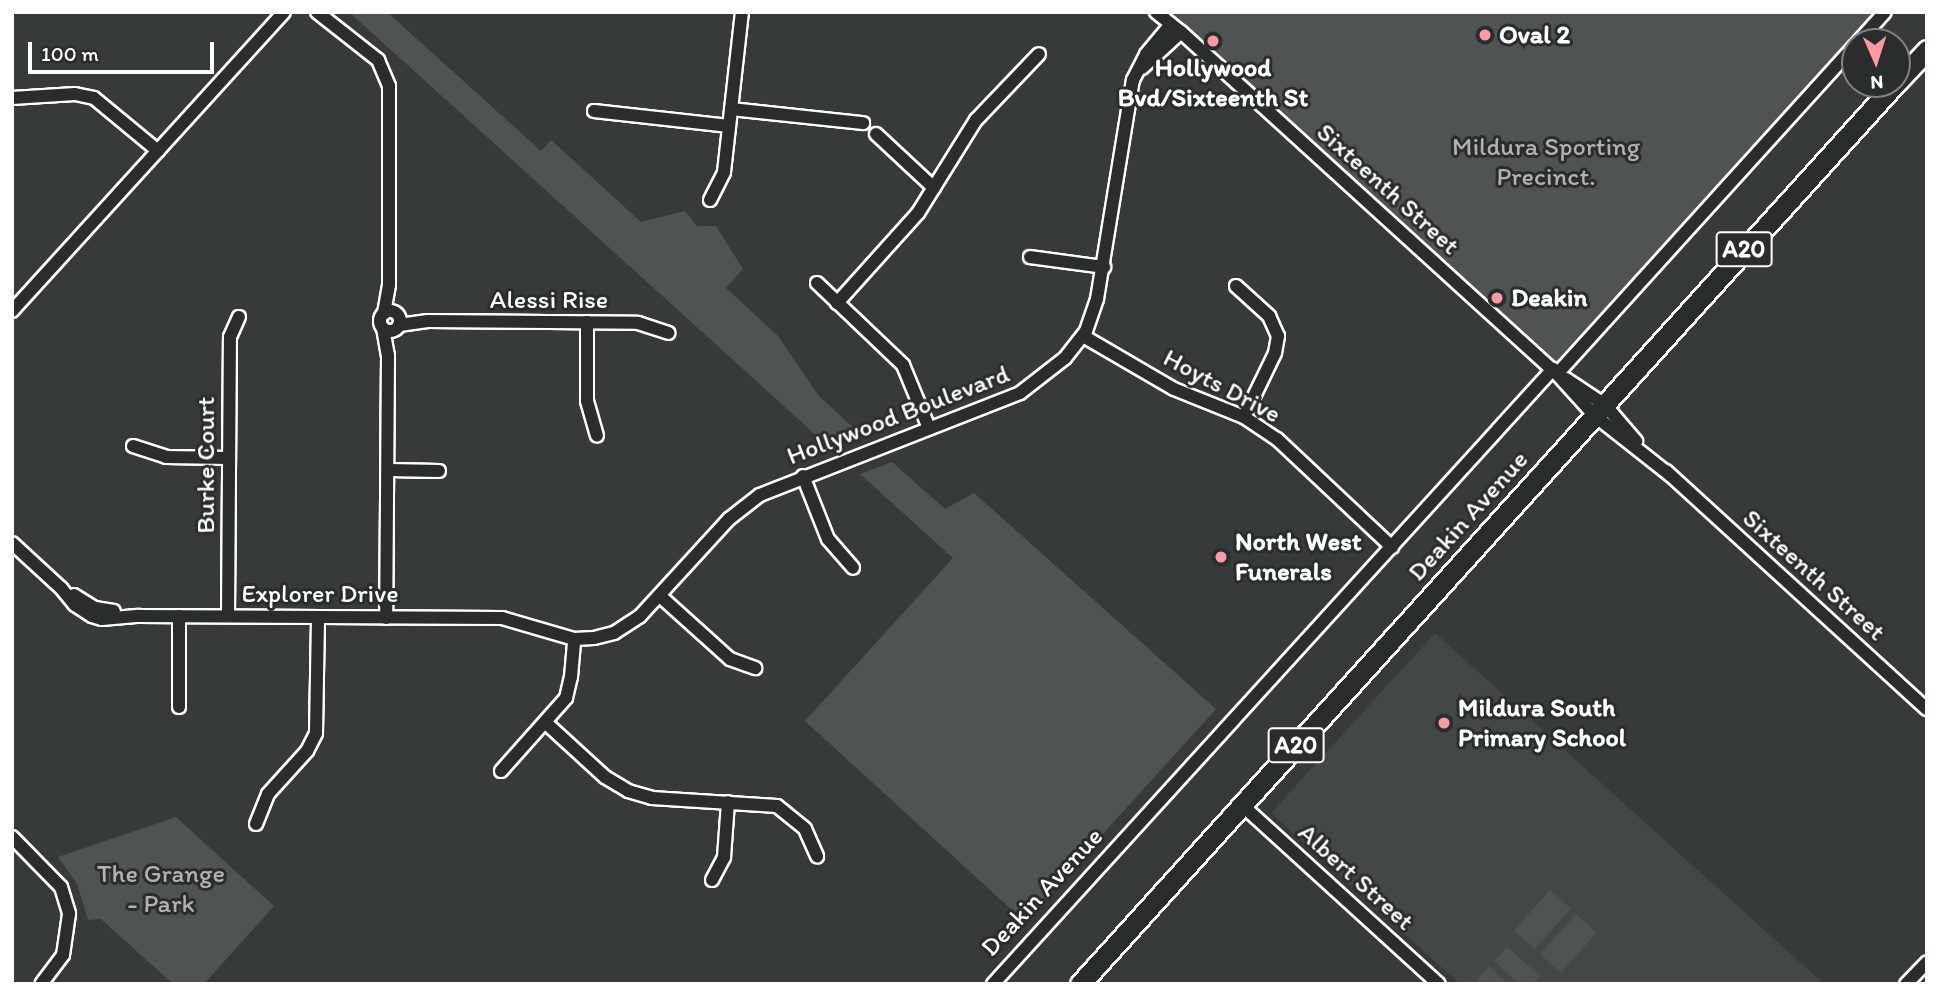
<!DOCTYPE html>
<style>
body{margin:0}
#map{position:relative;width:1939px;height:996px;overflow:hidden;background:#373a3b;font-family:Itim,sans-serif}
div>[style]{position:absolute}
.built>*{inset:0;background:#444748}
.green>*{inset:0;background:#505354;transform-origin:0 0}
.roads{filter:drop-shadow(2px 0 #fff) drop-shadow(-2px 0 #fff) drop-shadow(0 2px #fff) drop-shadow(0 -2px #fff)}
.minor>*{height:12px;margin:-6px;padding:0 6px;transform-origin:6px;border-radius:6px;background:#2a2d2e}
.minor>.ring{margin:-6px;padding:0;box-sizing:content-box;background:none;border:12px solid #2a2d2e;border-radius:50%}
.highway>*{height:19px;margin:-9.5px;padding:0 9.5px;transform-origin:9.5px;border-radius:9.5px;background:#2a2d2e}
.dots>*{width:19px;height:19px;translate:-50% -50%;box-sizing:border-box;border:4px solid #2a2d2e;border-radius:50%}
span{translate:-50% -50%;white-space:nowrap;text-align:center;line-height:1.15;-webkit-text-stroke:6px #2a2d2e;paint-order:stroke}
.shield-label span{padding:2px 5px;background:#2a2d2e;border:2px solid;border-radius:5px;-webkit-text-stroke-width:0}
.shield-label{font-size:24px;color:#fff;font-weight:700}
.poi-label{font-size:26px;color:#fff;font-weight:700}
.left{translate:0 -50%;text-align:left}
.park-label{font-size:26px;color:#b0b2b2}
.street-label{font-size:26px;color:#fff}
.frame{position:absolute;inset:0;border:14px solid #fff;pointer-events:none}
.north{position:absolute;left:1841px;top:28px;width:70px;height:70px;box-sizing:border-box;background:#2a2d2e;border:2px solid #7f8182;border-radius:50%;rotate:177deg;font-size:19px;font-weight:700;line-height:28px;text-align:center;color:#fff}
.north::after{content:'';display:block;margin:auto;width:24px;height:32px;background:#ff9aa2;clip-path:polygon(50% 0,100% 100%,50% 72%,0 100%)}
.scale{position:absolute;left:28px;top:42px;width:186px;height:32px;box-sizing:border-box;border:4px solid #fff;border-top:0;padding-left:9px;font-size:21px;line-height:24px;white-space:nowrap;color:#fff;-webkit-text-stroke:5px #2a2d2e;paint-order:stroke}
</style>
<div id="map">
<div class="built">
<div style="clip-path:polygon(1435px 633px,1824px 984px,1460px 984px,1271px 813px)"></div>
</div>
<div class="green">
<div style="clip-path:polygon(349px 12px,387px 12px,541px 151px,551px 140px,641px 222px,685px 211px,697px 226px,716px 226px,743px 269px,726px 288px,778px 336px,819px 396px,858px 432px,828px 446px)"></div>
<div style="clip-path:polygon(1156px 12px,1886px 12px,1557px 374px)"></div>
<div style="clip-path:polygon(892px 462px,945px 509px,974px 493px,1216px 709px,1024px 921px,805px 721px,953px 558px,860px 474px)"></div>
<div style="clip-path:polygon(176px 817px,274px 906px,204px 984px,173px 984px,101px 919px,88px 920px,77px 884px,58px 857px)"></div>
<div style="left:1550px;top:890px;width:28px;height:54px;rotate:42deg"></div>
<div style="left:1576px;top:914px;width:28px;height:54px;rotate:42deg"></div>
<div style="clip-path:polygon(1507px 947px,1540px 976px,1533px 984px,1519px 984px,1494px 961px)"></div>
<div style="clip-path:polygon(1489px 966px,1508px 984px,1476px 981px)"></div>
</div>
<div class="roads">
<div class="minor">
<div style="left:317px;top:12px;width:78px;rotate:38.2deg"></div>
<div style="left:378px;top:60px;width:28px;rotate:67deg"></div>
<div style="left:389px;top:86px;width:199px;rotate:90deg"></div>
<div style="left:389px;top:285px;width:29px;rotate:100deg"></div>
<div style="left:1156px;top:12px;width:32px;rotate:39deg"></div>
<div style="left:1181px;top:32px;width:508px;rotate:42.29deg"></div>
<div style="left:1557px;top:374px;width:55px;rotate:47.9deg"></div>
<div style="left:1594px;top:415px;width:97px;rotate:38.3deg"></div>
<div style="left:1858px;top:42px;width:40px;rotate:-48deg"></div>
<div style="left:1142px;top:68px;width:53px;rotate:-42.7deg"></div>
<div style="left:12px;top:98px;width:63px;rotate:-3.6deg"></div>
<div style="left:75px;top:94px;width:19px;rotate:12deg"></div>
<div style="left:94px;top:98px;width:83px;rotate:39.6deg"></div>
<div style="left:731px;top:109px;width:133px;rotate:6.1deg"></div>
<div style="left:594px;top:111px;width:136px;rotate:6.3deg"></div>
<div style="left:876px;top:134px;width:79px;rotate:43deg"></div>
<div style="left:710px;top:200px;width:31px;rotate:-63deg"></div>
<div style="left:724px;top:172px;width:161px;rotate:-83.6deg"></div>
<div style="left:1030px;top:257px;width:75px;rotate:7.7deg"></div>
<div style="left:817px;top:283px;width:119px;rotate:43.6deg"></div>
<div style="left:903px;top:365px;width:68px;rotate:67.6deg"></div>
<div style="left:1236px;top:286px;width:45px;rotate:42.3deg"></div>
<div style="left:1269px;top:316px;width:22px;rotate:66deg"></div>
<div style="left:1278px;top:336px;width:17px;rotate:100deg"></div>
<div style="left:1275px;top:353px;width:71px;rotate:115.8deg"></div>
<div style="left:837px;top:303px;width:121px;rotate:-48deg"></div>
<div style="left:918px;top:213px;width:110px;rotate:-58.1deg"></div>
<div style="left:976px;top:120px;width:91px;rotate:-46.3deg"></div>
<div style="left:12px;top:311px;width:404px;rotate:-47.7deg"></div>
<div class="ring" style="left:380px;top:311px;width:8px;height:8px"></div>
<div style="left:587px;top:322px;width:79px;rotate:90deg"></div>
<div style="left:587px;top:401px;width:36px;rotate:74deg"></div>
<div style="left:399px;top:325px;width:29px;rotate:-8deg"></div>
<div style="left:428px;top:321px;width:210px;rotate:0.5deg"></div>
<div style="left:638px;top:323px;width:32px;rotate:18deg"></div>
<div style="left:383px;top:328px;width:27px;rotate:80deg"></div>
<div style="left:388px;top:355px;width:263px;rotate:90.4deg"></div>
<div style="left:1083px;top:336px;width:105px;rotate:30.2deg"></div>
<div style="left:1174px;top:389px;width:75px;rotate:21.8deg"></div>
<div style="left:1244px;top:417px;width:40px;rotate:34deg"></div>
<div style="left:1277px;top:439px;width:158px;rotate:43.2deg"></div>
<div style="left:1557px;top:374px;width:444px;rotate:-47.8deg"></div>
<div style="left:1566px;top:379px;width:47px;rotate:33.7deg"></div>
<div style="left:1605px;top:405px;width:48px;rotate:49.3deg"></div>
<div style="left:133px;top:446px;width:35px;rotate:18deg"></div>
<div style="left:166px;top:457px;width:63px;rotate:0.9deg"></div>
<div style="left:388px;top:470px;width:51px;rotate:1.1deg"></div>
<div style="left:1666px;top:471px;width:353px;rotate:42.4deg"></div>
<div style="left:803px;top:476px;width:68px;rotate:68.4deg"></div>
<div style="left:828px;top:539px;width:38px;rotate:49deg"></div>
<div style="left:12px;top:543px;width:67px;rotate:42.6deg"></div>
<div style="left:61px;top:588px;width:22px;rotate:51deg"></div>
<div style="left:75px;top:605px;width:20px;rotate:33deg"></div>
<div style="left:92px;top:616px;width:10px;rotate:17deg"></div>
<div style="left:102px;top:619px;width:37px;rotate:-5deg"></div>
<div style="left:139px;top:616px;width:363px;rotate:0.3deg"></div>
<div style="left:502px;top:618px;width:75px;rotate:16.3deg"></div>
<div style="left:574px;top:639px;width:20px;rotate:-3deg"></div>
<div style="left:594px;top:638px;width:21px;rotate:-14deg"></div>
<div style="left:614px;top:633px;width:31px;rotate:-33deg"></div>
<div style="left:640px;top:616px;width:132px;rotate:-47.5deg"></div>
<div style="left:729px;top:519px;width:39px;rotate:-38deg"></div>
<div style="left:760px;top:495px;width:279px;rotate:-21.4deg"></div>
<div style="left:1020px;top:393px;width:57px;rotate:-37.9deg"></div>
<div style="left:1065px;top:358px;width:34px;rotate:-52deg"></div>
<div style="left:1086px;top:331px;width:34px;rotate:-71deg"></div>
<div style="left:1097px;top:299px;width:222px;rotate:-80.7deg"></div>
<div style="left:1133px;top:80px;width:29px;rotate:-63deg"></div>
<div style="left:1146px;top:54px;width:38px;rotate:-50deg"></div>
<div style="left:74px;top:595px;width:25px;rotate:32deg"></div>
<div style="left:95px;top:608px;width:19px;rotate:9deg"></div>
<div style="left:660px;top:596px;width:94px;rotate:42deg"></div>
<div style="left:730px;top:659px;width:27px;rotate:20deg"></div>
<div style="left:228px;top:616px;width:279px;rotate:-89.6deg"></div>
<div style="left:230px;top:337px;width:22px;rotate:-66deg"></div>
<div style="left:179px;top:707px;width:91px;rotate:-90deg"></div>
<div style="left:546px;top:723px;width:80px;rotate:42.5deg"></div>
<div style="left:605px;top:777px;width:27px;rotate:31deg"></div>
<div style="left:628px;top:791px;width:25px;rotate:16deg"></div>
<div style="left:652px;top:798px;width:125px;rotate:3.7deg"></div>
<div style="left:777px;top:806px;width:36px;rotate:39deg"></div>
<div style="left:805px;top:829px;width:30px;rotate:66deg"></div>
<div style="left:501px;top:771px;width:98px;rotate:-48.3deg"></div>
<div style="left:566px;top:698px;width:22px;rotate:-77deg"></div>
<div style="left:571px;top:677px;width:38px;rotate:-85deg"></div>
<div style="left:1242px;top:805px;width:266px;rotate:42.3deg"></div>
<div style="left:256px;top:824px;width:32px;rotate:-68deg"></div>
<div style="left:268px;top:794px;width:58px;rotate:-47.8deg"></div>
<div style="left:307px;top:751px;width:20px;rotate:-63deg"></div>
<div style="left:316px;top:733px;width:116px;rotate:-89deg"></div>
<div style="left:12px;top:837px;width:70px;rotate:45.6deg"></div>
<div style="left:61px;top:887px;width:28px;rotate:73deg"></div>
<div style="left:69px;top:914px;width:41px;rotate:98.3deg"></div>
<div style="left:63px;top:955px;width:36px;rotate:127deg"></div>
<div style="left:712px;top:880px;width:26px;rotate:-62deg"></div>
<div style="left:724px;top:857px;width:55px;rotate:-85.8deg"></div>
<div style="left:993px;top:984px;width:832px;rotate:-47.68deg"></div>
<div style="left:1906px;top:984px;width:30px;rotate:-46deg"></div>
</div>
<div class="highway">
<div style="left:1897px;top:82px;width:44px;rotate:-46.8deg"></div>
<div style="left:1080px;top:984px;width:1214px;rotate:-47.84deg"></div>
</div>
</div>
<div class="dots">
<div style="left:1485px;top:35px;background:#ff9aa2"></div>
<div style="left:1213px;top:41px;background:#ff9aa2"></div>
<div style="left:1497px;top:298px;background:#ff9aa2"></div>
<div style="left:1221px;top:557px;background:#ff9aa2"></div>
<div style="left:1444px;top:723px;background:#ff9aa2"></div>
</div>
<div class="shield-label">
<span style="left:1744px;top:249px">A20</span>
<span style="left:1296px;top:745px">A20</span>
</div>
<div class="poi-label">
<span class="left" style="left:1499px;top:35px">Oval 2</span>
<span style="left:1213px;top:83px">Hollywood<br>Bvd/Sixteenth St</span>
<span class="left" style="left:1511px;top:298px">Deakin</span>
<span class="left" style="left:1235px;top:557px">North West<br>Funerals</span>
<span class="left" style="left:1458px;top:723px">Mildura South<br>Primary School</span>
</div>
<div class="park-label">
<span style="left:1546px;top:162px">Mildura Sporting<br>Precinct.</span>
<span style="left:161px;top:889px">The Grange<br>- Park</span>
</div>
<div class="street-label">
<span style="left:1388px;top:189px;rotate:42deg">Sixteenth Street</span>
<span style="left:549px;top:300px">Alessi Rise</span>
<span style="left:1222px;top:386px;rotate:28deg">Hoyts Drive</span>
<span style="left:898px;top:415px;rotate:-21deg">Hollywood Boulevard</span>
<span style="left:206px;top:465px;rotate:-90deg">Burke Court</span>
<span style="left:1468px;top:516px;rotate:-48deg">Deakin Avenue</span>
<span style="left:1814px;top:575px;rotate:42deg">Sixteenth Street</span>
<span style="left:320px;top:594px">Explorer Drive</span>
<span style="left:1356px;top:877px;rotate:42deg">Albert Street</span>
<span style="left:1042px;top:892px;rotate:-47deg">Deakin Avenue</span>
</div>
<div class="frame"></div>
<div class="north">N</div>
<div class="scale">100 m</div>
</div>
